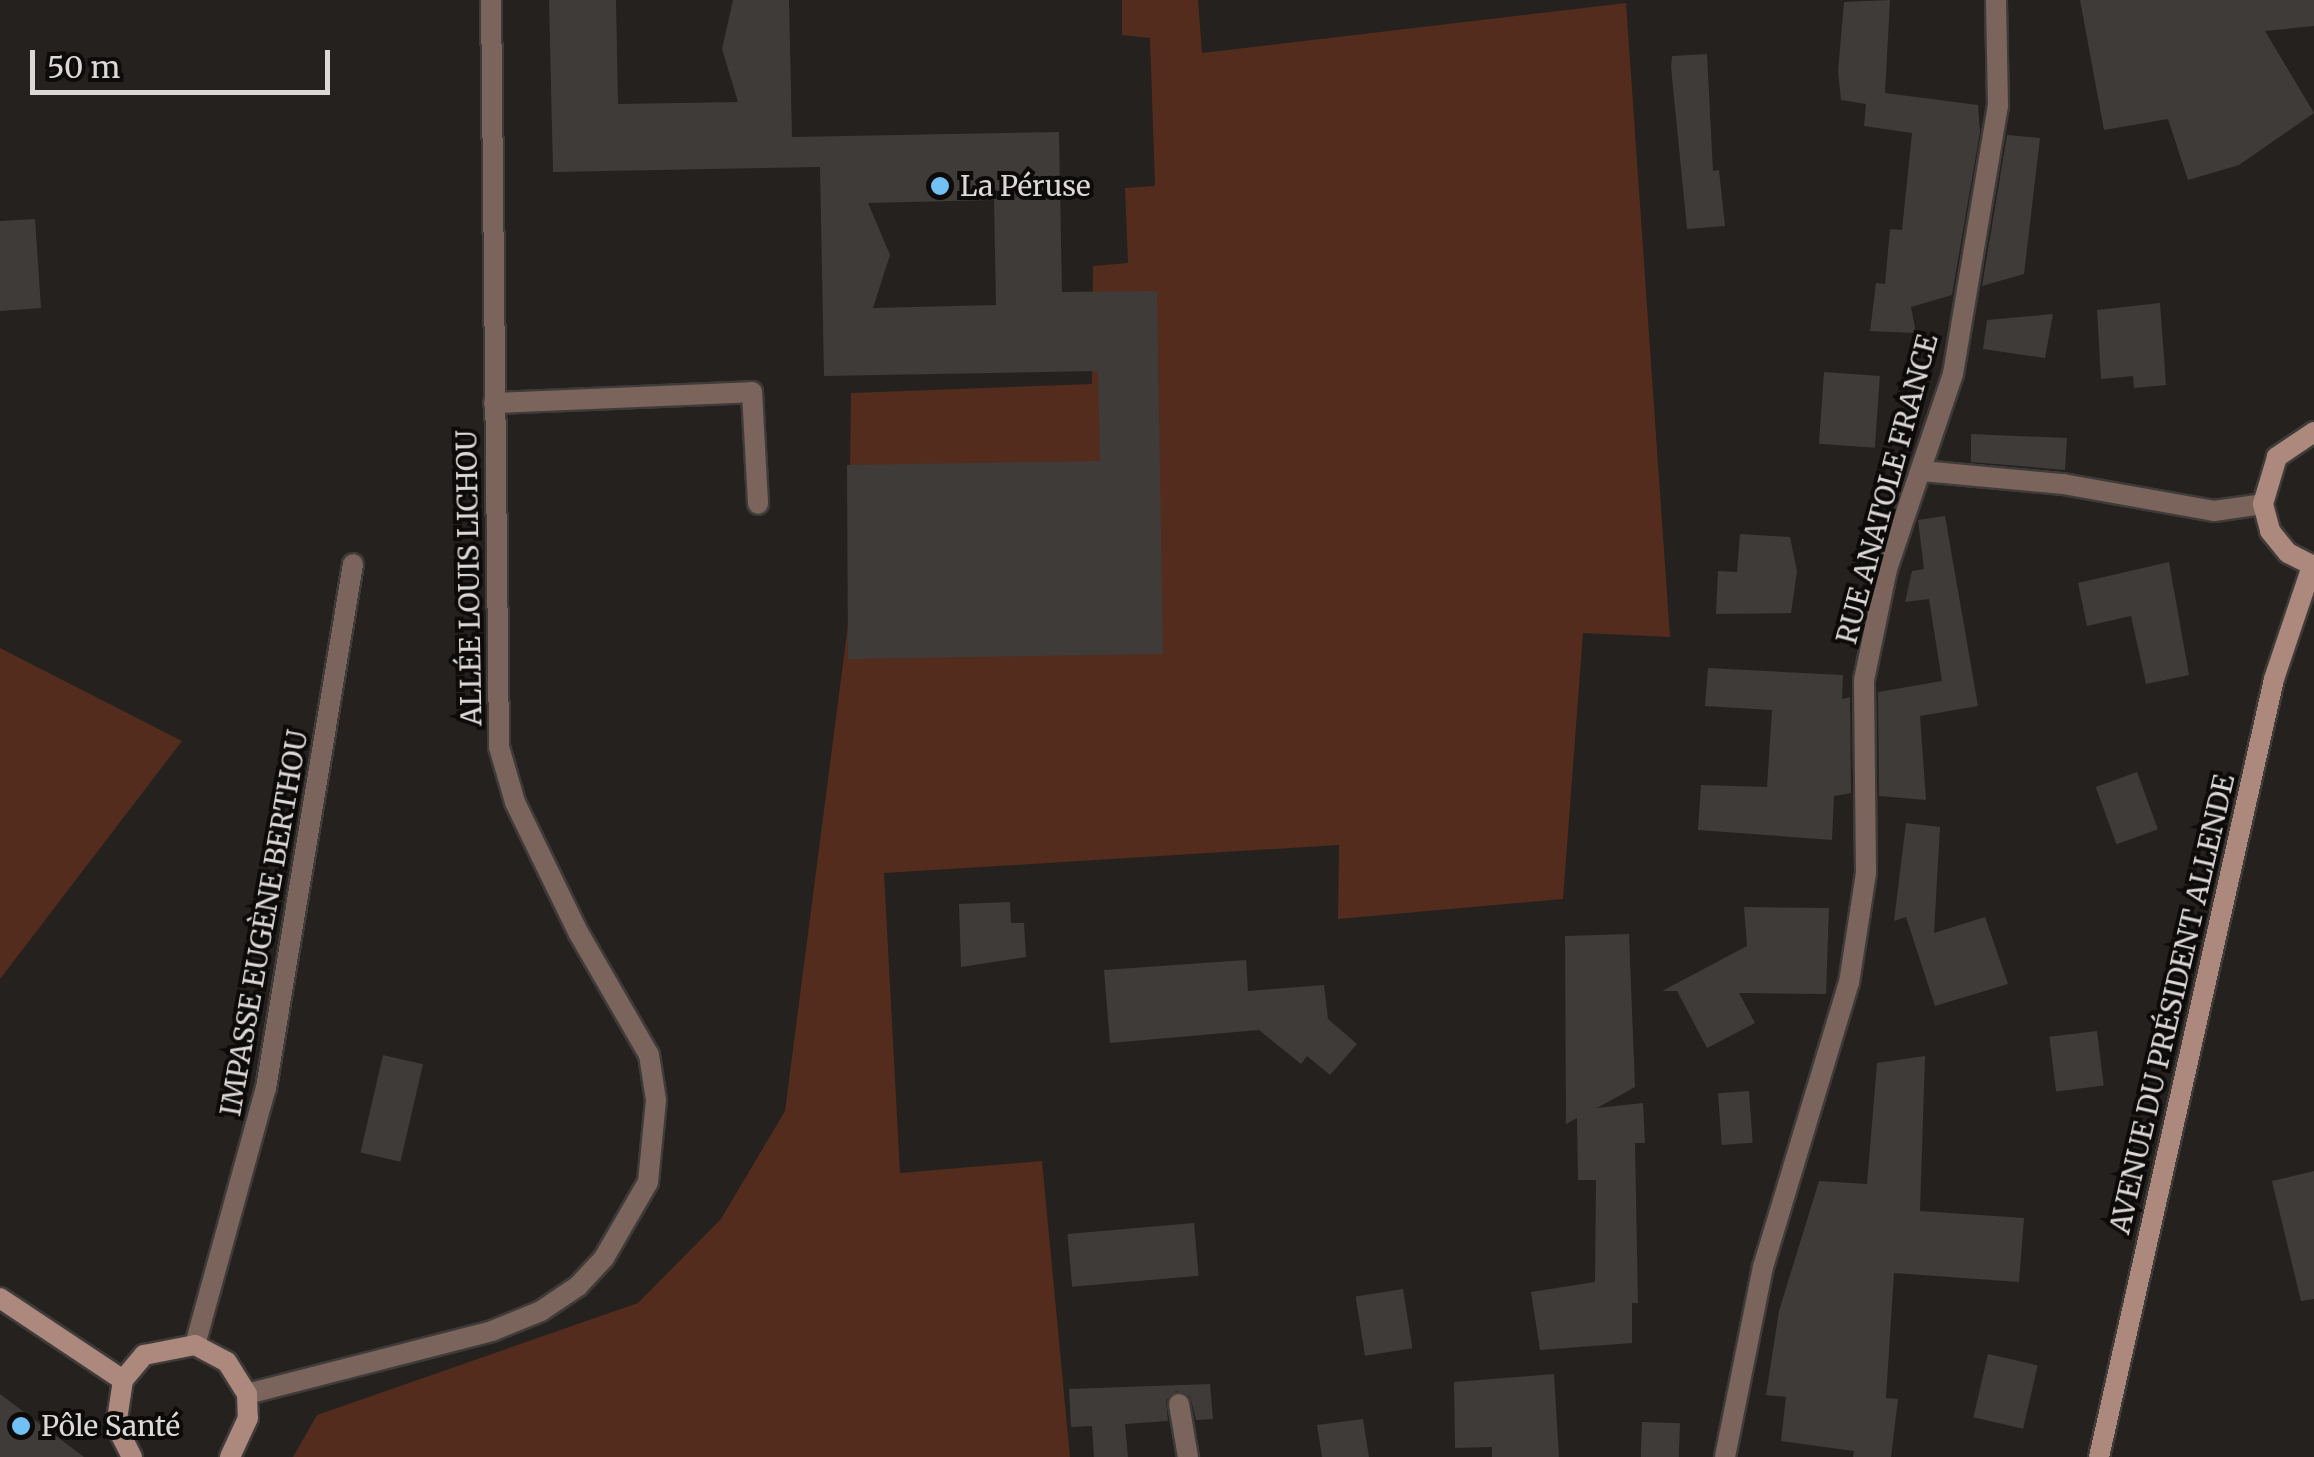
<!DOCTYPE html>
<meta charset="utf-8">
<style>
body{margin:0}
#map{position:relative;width:2314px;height:1457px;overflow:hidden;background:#25211f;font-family:Merriweather,serif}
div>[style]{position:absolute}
.green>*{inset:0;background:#532c1e}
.building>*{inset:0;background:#3f3b39;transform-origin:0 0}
.roads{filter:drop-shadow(2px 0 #3e3b39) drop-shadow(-2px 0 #3e3b39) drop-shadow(0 2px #3e3b39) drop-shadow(0 -2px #3e3b39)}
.pedestrian>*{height:20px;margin:-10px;padding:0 10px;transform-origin:10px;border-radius:10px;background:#7b645c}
.minor>*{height:20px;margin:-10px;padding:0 10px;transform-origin:10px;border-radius:10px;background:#7b645c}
.secondary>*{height:20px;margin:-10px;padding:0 10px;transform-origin:10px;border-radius:10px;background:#ad897d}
.dots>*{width:28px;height:28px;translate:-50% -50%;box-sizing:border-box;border:5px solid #0d0b0a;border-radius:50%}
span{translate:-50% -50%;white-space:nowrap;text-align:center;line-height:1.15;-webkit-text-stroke:8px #0d0b0a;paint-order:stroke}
.poi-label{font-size:28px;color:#dbd8d7}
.left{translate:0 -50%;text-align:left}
.street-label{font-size:28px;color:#dbd8d7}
.scale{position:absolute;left:30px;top:50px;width:300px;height:45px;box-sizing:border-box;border:5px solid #dbd8d7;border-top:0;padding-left:12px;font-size:30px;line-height:35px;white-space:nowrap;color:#dbd8d7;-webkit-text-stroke:8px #0d0b0a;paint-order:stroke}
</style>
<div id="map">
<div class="green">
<div style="clip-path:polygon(1122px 0,1198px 0,1202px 53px,1626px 3px,1670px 637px,1583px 633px,1563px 899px,1338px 919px,1339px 845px,884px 873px,900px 1173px,1042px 1161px,1070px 1457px,293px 1457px,317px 1415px,638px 1303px,721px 1219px,785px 1111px,848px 625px,851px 393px,1092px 384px,1093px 266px,1128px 263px,1125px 188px,1155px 186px,1150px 38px,1122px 35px)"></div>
<div style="clip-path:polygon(0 648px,182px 741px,0 979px)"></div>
</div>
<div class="building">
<div style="clip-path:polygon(evenodd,549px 0,616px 0,618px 104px,738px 102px,722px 49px,733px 0,789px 0,792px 137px,1059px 132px,1062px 292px,1157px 291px,1163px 654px,848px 659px,847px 465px,1100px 461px,1098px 371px,824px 376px,820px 167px,553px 172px,549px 0,994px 200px,996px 305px,873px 308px,890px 255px,868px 203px,994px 200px)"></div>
<div style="clip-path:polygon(1890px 0,1885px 93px,1978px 105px,1980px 132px,1952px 295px,1911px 307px,1916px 333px,1870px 331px,1876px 283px,1885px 284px,1890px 229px,1902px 230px,1912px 133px,1864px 126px,1866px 104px,1841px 100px,1838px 71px,1844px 2px)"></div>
<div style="clip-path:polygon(2080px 0,2314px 0,2314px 26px,2265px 31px,2314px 113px,2239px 165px,2188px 180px,2168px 119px,2104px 130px)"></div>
<div style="clip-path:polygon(1707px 54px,1713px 171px,1719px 170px,1725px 226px,1687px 229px,1671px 67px,1672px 56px)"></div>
<div style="clip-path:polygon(2007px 135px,2040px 138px,2024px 274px,1982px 286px)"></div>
<div style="clip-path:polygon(35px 219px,41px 308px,0 311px,0 221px)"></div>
<div style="clip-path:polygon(2160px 303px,2166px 385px,2134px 388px,2133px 376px,2101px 379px,2097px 310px)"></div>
<div style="clip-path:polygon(2053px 314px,2045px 358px,1983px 349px,1987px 320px)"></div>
<div style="left:1824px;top:372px;width:56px;height:72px;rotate:4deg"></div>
<div style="clip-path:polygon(1971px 434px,2067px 438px,2065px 470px,1971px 462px)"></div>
<div style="clip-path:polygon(1945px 516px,1978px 706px,1920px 716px,1926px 800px,1879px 796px,1878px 692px,1942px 681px,1929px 599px,1905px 602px,1912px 571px,1924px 569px,1918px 520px)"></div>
<div style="clip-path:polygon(1740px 534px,1790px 537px,1797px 571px,1791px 613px,1716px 614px,1718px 571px,1737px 572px)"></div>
<div style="clip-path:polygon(2169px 562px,2189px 675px,2146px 684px,2131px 616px,2087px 626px,2078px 583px)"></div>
<div style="clip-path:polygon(1708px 668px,1843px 675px,1842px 699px,1850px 697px,1851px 793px,1834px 796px,1832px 840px,1698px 830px,1701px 785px,1767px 787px,1772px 710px,1705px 706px)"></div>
<div style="left:2137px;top:772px;width:61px;height:44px;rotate:70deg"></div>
<div style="clip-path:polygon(1906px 823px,1940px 827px,1934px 933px,1985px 917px,2008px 984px,1935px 1006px,1906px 917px,1894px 921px)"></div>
<div style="clip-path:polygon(1010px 902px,1011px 923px,1024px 923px,1026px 957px,961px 967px,959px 904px)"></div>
<div style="clip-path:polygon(1744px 907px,1829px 908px,1826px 994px,1739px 993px,1755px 1023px,1707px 1048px,1677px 991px,1662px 991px,1747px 946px)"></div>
<div style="clip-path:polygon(1629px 934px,1635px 1087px,1597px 1108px,1643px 1103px,1645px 1143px,1635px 1143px,1638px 1303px,1632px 1303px,1632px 1343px,1540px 1350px,1531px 1292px,1595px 1282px,1596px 1180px,1578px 1180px,1577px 1118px,1566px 1124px,1565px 936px)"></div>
<div style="clip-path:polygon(1246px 960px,1248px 991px,1324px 985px,1328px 1019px,1357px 1044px,1330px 1075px,1307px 1056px,1301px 1064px,1259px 1030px,1110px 1043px,1104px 970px)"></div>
<div style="left:2097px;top:1031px;width:55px;height:48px;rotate:83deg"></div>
<div style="left:383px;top:1055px;width:41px;height:100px;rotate:13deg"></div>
<div style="clip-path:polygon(1925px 1056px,1920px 1211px,2024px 1218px,2019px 1282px,1894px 1273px,1886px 1398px,1898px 1399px,1891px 1457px,1853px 1457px,1854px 1451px,1781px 1441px,1786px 1397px,1766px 1395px,1779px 1311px,1819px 1181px,1867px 1184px,1877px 1063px)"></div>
<div style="left:1749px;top:1091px;width:52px;height:31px;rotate:86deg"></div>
<div style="clip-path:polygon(2314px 1171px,2314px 1299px,2301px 1301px,2272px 1181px)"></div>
<div style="left:1194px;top:1223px;width:53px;height:127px;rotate:85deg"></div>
<div style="left:1403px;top:1289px;width:60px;height:48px;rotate:81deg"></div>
<div style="left:1988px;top:1354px;width:51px;height:65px;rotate:13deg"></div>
<div style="clip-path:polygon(1554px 1374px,1559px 1457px,1492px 1457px,1492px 1447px,1455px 1448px,1454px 1382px)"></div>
<div style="clip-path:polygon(1210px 1384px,1213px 1419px,1196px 1420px,1190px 1396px,1176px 1391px,1166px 1400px,1168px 1421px,1125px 1424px,1128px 1457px,1094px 1457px,1092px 1426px,1071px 1427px,1069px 1389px)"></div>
<div style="clip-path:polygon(0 1394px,84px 1457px,0 1457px)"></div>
<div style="clip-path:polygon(1363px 1419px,1369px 1457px,1322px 1457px,1317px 1425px)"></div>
<div style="left:1642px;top:1422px;width:38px;height:35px;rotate:2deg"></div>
</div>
<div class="roads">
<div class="pedestrian">
<div style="left:1922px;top:471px;width:142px;rotate:5.3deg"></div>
<div style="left:2063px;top:484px;width:153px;rotate:10.1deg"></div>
<div style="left:2214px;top:511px;width:49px;rotate:-8.1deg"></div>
</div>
<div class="minor">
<div style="left:494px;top:403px;width:258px;rotate:-2.4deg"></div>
<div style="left:752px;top:392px;width:112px;rotate:86.9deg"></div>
<div style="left:195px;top:1345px;width:267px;rotate:-74.6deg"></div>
<div style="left:266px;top:1088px;width:531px;rotate:-80.57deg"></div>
<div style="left:247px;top:1394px;width:253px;rotate:-14.4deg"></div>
<div style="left:492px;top:1331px;width:53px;rotate:-22.2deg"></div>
<div style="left:541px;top:1311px;width:45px;rotate:-34deg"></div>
<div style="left:578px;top:1286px;width:38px;rotate:-47deg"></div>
<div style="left:604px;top:1258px;width:88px;rotate:-59.9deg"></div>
<div style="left:648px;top:1182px;width:82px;rotate:-84.4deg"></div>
<div style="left:656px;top:1100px;width:46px;rotate:-98.8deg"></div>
<div style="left:649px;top:1055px;width:140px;rotate:-120deg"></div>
<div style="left:579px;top:934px;width:147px;rotate:-115.9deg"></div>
<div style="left:515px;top:802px;width:57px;rotate:-106.2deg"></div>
<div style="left:499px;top:747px;width:747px;rotate:-90.61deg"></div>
<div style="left:1179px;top:1404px;width:54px;rotate:80.4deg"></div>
<div style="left:1725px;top:1457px;width:194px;rotate:-78.7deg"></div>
<div style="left:1763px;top:1267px;width:297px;rotate:-73.2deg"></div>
<div style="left:1849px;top:983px;width:111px;rotate:-81.2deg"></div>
<div style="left:1866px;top:873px;width:193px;rotate:-90.6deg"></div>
<div style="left:1864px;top:680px;width:113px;rotate:-78.3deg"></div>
<div style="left:1887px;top:569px;width:206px;rotate:-71.3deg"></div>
<div style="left:1953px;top:374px;width:272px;rotate:-80.5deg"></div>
<div style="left:1998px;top:106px;width:106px;rotate:-91.1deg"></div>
</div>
<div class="secondary">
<div style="left:2314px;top:432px;width:45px;rotate:146deg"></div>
<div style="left:2277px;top:457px;width:49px;rotate:106.6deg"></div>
<div style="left:2263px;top:504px;width:28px;rotate:75deg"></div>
<div style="left:2270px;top:531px;width:28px;rotate:51deg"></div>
<div style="left:2288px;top:553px;width:29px;rotate:27deg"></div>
<div style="left:0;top:1298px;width:148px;rotate:33.7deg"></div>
<div style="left:132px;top:1457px;width:35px;rotate:-117deg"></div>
<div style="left:116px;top:1426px;width:47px;rotate:-81.3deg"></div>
<div style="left:123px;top:1380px;width:33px;rotate:-50deg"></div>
<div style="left:144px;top:1355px;width:52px;rotate:-11.1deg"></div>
<div style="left:195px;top:1345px;width:36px;rotate:28deg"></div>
<div style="left:227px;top:1362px;width:38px;rotate:58deg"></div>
<div style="left:247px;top:1394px;width:24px;rotate:88deg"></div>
<div style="left:248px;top:1418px;width:43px;rotate:114.8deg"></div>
<div style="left:2099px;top:1457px;width:797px;rotate:-77.32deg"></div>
<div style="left:2274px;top:679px;width:119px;rotate:-71.4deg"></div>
</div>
</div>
<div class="dots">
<div style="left:940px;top:186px;background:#71c1f5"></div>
<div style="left:21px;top:1426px;background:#71c1f5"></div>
</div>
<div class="poi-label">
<span class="left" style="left:960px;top:186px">La Péruse</span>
<span class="left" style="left:41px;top:1426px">Pôle Santé</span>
</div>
<div class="street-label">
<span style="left:1887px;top:489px;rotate:-75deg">RUE ANATOLE FRANCE</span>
<span style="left:469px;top:578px;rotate:-91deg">ALLÉE LOUIS LICHOU</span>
<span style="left:264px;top:923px;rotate:-80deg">IMPASSE EUGÈNE BERTHOU</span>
<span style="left:2172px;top:1004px;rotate:-77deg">AVENUE DU PRÉSIDENT ALLENDE</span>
</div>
<div class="scale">50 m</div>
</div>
